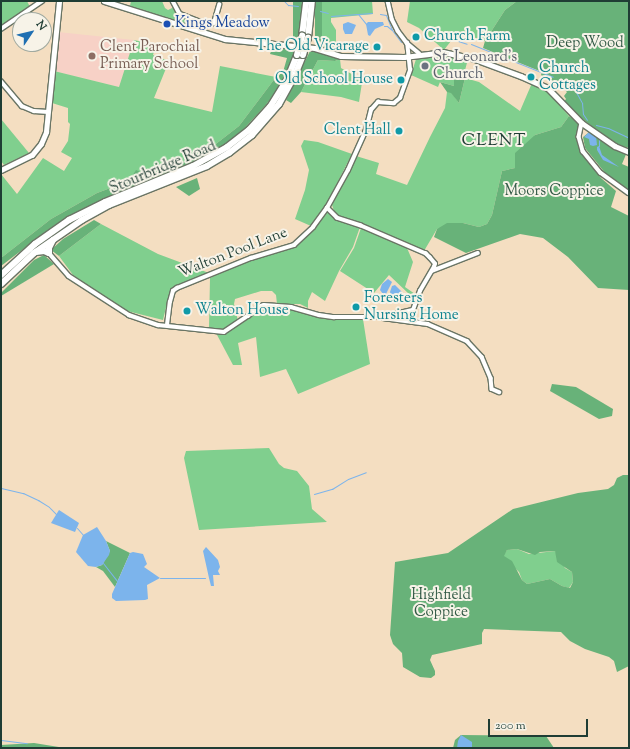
<!DOCTYPE html>
<style>
body{margin:0}
#map{position:relative;width:630px;height:749px;overflow:hidden;background:#f4dec1;font-family:"Sorts Mill Goudy",serif}
div>[style]{position:absolute}
.built>*{inset:0;background:#f7d1c6}
.green>*{inset:0;background:#80cf8e}
.forest>*{inset:0;background:#68b279;transform-origin:0 0}
.water>*{inset:0;background:#7cb4ec}
.stream>*{height:1px;margin:-0.5px;padding:0 0.5px;transform-origin:0.5px;border-radius:0.5px;background:#7cb4ec}
.roads{filter:drop-shadow(1px 0 #6a7565) drop-shadow(-1px 0 #6a7565) drop-shadow(0 1px #6a7565) drop-shadow(0 -1px #6a7565)}
.street>*{height:3.5px;margin:-1.75px;padding:0 1.75px;transform-origin:1.75px;border-radius:1.75px;background:#fff}
.secondary>*{height:4.5px;margin:-2.25px;padding:0 2.25px;transform-origin:2.25px;border-radius:2.25px;background:#fff}
.highway>*{height:6px;margin:-3px;padding:0 3px;transform-origin:3px;border-radius:3px;background:#fff}
.bridges{filter:drop-shadow(1px 0 #6a7565) drop-shadow(-1px 0 #6a7565) drop-shadow(0 1px #6a7565) drop-shadow(0 -1px #6a7565)}
.highway-bridge>*{height:6px;margin:-3px;padding:0 3px;transform-origin:3px;border-radius:3px;background:#fff}
.dots>*{width:11px;height:11px;translate:-50% -50%;box-sizing:border-box;border:2px solid #f7f3e8;border-radius:50%}
span{translate:-50% -50%;white-space:nowrap;text-align:center;line-height:1.15;-webkit-text-stroke:4px #f7f3e8;paint-order:stroke}
.transit-label{font-size:15px;color:#164399}
.left{translate:0 -50%;text-align:left}
.culture-label{font-size:15px;color:#0d838f}
.right{translate:-100% -50%;text-align:right}
.park-label{font-size:15px;color:#325a46}
.education-label{font-size:15px;color:#785e54}
.worship-label{font-size:15px;color:#5b616d}
.street-label{font-size:15px;color:#1f3d34}
.quarter-label{font-size:17px;color:#1f3d34;letter-spacing:1px}
.frame{position:absolute;inset:0;border:2px solid #1f3d34;pointer-events:none}
.north{position:absolute;left:12px;top:12px;width:40px;height:40px;box-sizing:border-box;background:#f7f3e8;border:1px solid #a1aaa0;border-radius:50%;rotate:55deg;font-size:11px;font-weight:700;line-height:16px;text-align:center;color:#1f3d34}
.north::after{content:'';display:block;margin:auto;width:14px;height:18px;background:#1f6fb2;clip-path:polygon(50% 0,100% 100%,50% 72%,0 100%)}
.scale{position:absolute;left:488px;top:719px;width:100px;height:18px;box-sizing:border-box;border:2px solid #1f3d34;border-top:0;padding-left:5px;font-size:12px;line-height:14px;white-space:nowrap;color:#1f3d34;-webkit-text-stroke:3px #f7f3e8;paint-order:stroke}
</style>
<div id="map">
<div class="built">
<div style="clip-path:polygon(58px 32px,134px 40px,119px 87px,54px 71px)"></div>
</div>
<div class="green">
<div style="clip-path:polygon(1px 1px,27px 1px,30px 7px,1px 26px)"></div>
<div style="clip-path:polygon(131px 1px,162px 1px,165px 8px,168px 10px,174px 7px,179px 16px,196px 24px,193px 27px,130px 6px)"></div>
<div style="clip-path:polygon(322px 1px,372px 1px,373px 14px,331px 18px,331px 22px,336px 30px,336px 50px,318px 46px)"></div>
<div style="clip-path:polygon(410px 1px,517px 1px,505px 10px,485px 41px,458px 32px,444px 50px,419px 28px,407px 22px)"></div>
<div style="clip-path:polygon(134px 40px,156px 45px,153px 55px,169px 61px,154px 98px,212px 112px,220px 66px,276px 77px,239px 126px,203px 154px,149px 176px,136px 171px,129px 181px,97px 193px,51px 219px,1px 258px,1px 174px,17px 194px,43px 158px,64px 171px,72px 158px,61px 152px,68px 141px,70px 124px,68px 122px,68px 108px,52px 103px,54px 71px,119px 87px)"></div>
<div style="clip-path:polygon(432px 54px,446px 54px,468px 59px,464px 74px,456px 72px,454px 86px,440px 82px,438px 87px,411px 75px,417px 56px)"></div>
<div style="clip-path:polygon(340px 59px,341px 68px,355px 76px,363px 76px,359px 102px,341px 97px,301px 92px,318px 60px,335px 61px)"></div>
<div style="clip-path:polygon(465px 78px,479px 82px,520px 111px,532px 83px,546px 90px,569px 116px,561px 127px,535px 135px,515px 168px,502px 171px,492px 215px,487px 224px,479px 227px,463px 223px,437px 229px,424px 251px,335px 214px,332px 205px,356px 156px,379px 163px,376px 174px,407px 185px,430px 137px,445px 108px,447px 92px,451px 92px,459px 103px)"></div>
<div style="clip-path:polygon(1px 119px,29px 153px,4px 165px,1px 161px)"></div>
<div style="clip-path:polygon(304px 140px,318px 142px,352px 154px,325px 207px,311px 226px,295px 219px,305px 190px,309px 170px,301px 146px)"></div>
<div style="clip-path:polygon(328px 212px,337px 220px,360px 227px,353px 247px,339px 271px,325px 301px,312px 292px,308px 301px,308px 308px,300px 304px,277px 304px,276px 295px,272px 291px,261px 291px,235px 299px,234px 304px,238px 321px,222px 330px,209px 328px,210px 278px,251px 259px,296px 246px,311px 232px)"></div>
<div style="clip-path:polygon(101px 224px,158px 254px,209px 273px,177px 285px,170px 291px,163px 320px,123px 310px,73px 275px,59px 256px)"></div>
<div style="clip-path:polygon(361px 228px,407px 248px,413px 262px,405px 287px,415px 294px,415px 296px,409px 294px,389px 275px,374px 293px,340px 271px,354px 248px)"></div>
<div style="clip-path:polygon(269px 307px,299px 310px,328px 319px,363px 319px,370px 364px,298px 394px,286px 369px,260px 377px,256px 337px,238px 343px,242px 365px,233px 365px,216px 333px,222px 334px,250px 318px,252px 313px,260px 308px)"></div>
<div style="clip-path:polygon(269px 448px,279px 464px,284px 468px,297px 471px,309px 486px,312px 509px,327px 522px,199px 530px,184px 458px,186px 451px)"></div>
<div style="clip-path:polygon(517px 549px,529px 554px,555px 551px,565px 568px,572px 572px,573px 582px,569px 588px,562px 586px,550px 579px,527px 584px,522px 580px,519px 572px,503px 556px,507px 550px)"></div>
</div>
<div class="forest">
<div style="left:293px;top:1px;width:9px;height:40px"></div>
<div style="left:315px;top:1px;width:7px;height:43px"></div>
<div style="clip-path:polygon(517px 1px,629px 1px,629px 148px,616px 144px,601px 134px,563px 103px,566px 99px,564px 96px,567px 92px,564px 89px,569px 87px,567px 83px,550px 81px,541px 75px,542px 72px,483px 48px,485px 41px,505px 10px)"></div>
<div style="clip-path:polygon(272px 49px,293px 49px,295px 53px,280px 87px,265px 106px,242px 131px,221px 148px,201px 159px,107px 198px,55px 225px,1px 266px,1px 258px,51px 219px,97px 193px,129px 181px,136px 170px,149px 176px,203px 154px,239px 126px,276px 77px,283px 72px,287px 58px,270px 54px)"></div>
<div style="clip-path:polygon(310px 51px,316px 51px,340px 59px,335px 61px,318px 60px,301px 92px,291px 103px,286px 100px)"></div>
<div style="clip-path:polygon(456px 72px,464px 74px,465px 78px,459px 103px,451px 93px,447px 92px,440px 82px,454px 86px,454px 73px)"></div>
<div style="clip-path:polygon(569px 116px,580px 124px,577px 138px,578px 146px,601px 178px,616px 191px,611px 207px,629px 216px,629px 290px,598px 288px,568px 257px,543px 238px,520px 234px,466px 253px,434px 237px,437px 229px,447px 223px,463px 223px,479px 227px,487px 224px,492px 215px,502px 171px,515px 168px,515px 153px,535px 135px,561px 127px)"></div>
<div style="clip-path:polygon(592px 130px,609px 146px,627px 152px,622px 164px,629px 167px,629px 191px,624px 189px,606px 174px,585px 148px,583px 137px)"></div>
<div style="clip-path:polygon(197px 178px,200px 189px,189px 196px,176px 187px)"></div>
<div style="clip-path:polygon(94px 220px,101px 224px,59px 256px,51px 250px,63px 239px)"></div>
<div style="clip-path:polygon(44px 255px,54px 264px,1px 296px,1px 293px,34px 260px)"></div>
<div style="clip-path:polygon(552px 384px,576px 387px,613px 409px,612px 416px,599px 419px,550px 391px)"></div>
<div style="clip-path:polygon(evenodd,623px 475px,629px 475px,629px 666px,617px 672px,614px 661px,609px 657px,585px 649px,570px 641px,561px 632px,484px 629px,482px 633px,482px 644px,432px 655px,430px 660px,435px 671px,435px 675px,431px 678px,420px 677px,403px 667px,402px 653px,393px 644px,390px 635px,395px 562px,448px 553px,513px 509px,578px 493px,608px 489px,614px 485px,617px 478px,623px 475px,517px 549px,535px 555px,540px 552px,555px 551px,557px 562px,572px 572px,573px 582px,570px 588px,562px 586px,550px 579px,527px 584px,522px 580px,512px 561px,504px 556px,507px 550px,517px 549px)"></div>
<div style="clip-path:polygon(106px 541px,130px 553px,115px 587px,103px 571px,96px 567px,102px 565px,110px 551px)"></div>
<div style="clip-path:polygon(461px 735px,546px 736px,554px 748px,453px 748px,455px 740px)"></div>
<div style="clip-path:polygon(34px 743px,65px 748px,1px 748px,1px 745px)"></div>
</div>
<div class="water">
<div style="clip-path:polygon(348px 22px,356px 25px,352px 34px,345px 34px,343px 29px,343px 24px)"></div>
<div style="clip-path:polygon(368px 22px,383px 22px,384px 25px,375px 29px,370px 36px,368px 35px,366px 24px)"></div>
<div style="clip-path:polygon(590px 131px,596px 136px,597px 145px,593px 146px,590px 145px,589px 139px,584px 137px)"></div>
<div style="clip-path:polygon(599px 146px,602px 155px,619px 167px,603px 160px,597px 150px,597px 147px)"></div>
<div style="clip-path:polygon(388px 279px,392px 282px,386px 294px,383px 294px,380px 290px,382px 284px)"></div>
<div style="clip-path:polygon(395px 285px,403px 293px,401px 299px,392px 297px,390px 292px,392px 286px)"></div>
<div style="clip-path:polygon(59px 510px,79px 523px,75px 532px,51px 523px)"></div>
<div style="clip-path:polygon(97px 527px,106px 541px,110px 551px,109px 555px,102px 565px,96px 567px,88px 566px,76px 552px,83px 535px)"></div>
<div style="clip-path:polygon(206px 547px,218px 560px,220px 567px,218px 571px,220px 575px,213px 575px,214px 586px,211px 586px,209px 578px,203px 551px)"></div>
<div style="clip-path:polygon(133px 552px,143px 554px,147px 564px,144px 567px,160px 578px,147px 585px,148px 599px,145px 600px,116px 601px,112px 598px,112px 594px,130px 553px)"></div>
<div style="clip-path:polygon(461px 735px,472px 742px,472px 747px,457px 748px,458px 741px)"></div>
</div>
<div class="stream">
<div style="left:284px;top:1px;width:6px;rotate:45deg"></div>
<div style="left:288px;top:5px;width:10px;rotate:6deg"></div>
<div style="left:320px;top:11px;width:8px;rotate:14deg"></div>
<div style="left:358px;top:14px;width:13px;rotate:51deg"></div>
<div style="left:380px;top:14px;width:6px;rotate:9deg"></div>
<div style="left:386px;top:15px;width:16px;rotate:68deg"></div>
<div style="left:392px;top:30px;width:15px;rotate:53deg"></div>
<div style="left:331px;top:16px;width:41px;rotate:-4.2deg"></div>
<div style="left:384px;top:26px;width:3px"></div>
<div style="left:387px;top:26px;width:6px;rotate:39deg"></div>
<div style="left:458px;top:41px;width:9px;rotate:18deg"></div>
<div style="left:471px;top:44px;width:88px;rotate:21.9deg"></div>
<div style="left:576px;top:92px;width:13px;rotate:61deg"></div>
<div style="left:582px;top:103px;width:11px;rotate:85deg"></div>
<div style="left:583px;top:114px;width:7px;rotate:56deg"></div>
<div style="left:596px;top:125px;width:12px;rotate:14deg"></div>
<div style="left:608px;top:128px;width:23px;rotate:25deg"></div>
<div style="left:599px;top:137px;width:9px;rotate:90deg"></div>
<div style="left:1px;top:488px;width:23px;rotate:13deg"></div>
<div style="left:23px;top:493px;width:17px;rotate:25deg"></div>
<div style="left:38px;top:500px;width:13px;rotate:32deg"></div>
<div style="left:49px;top:507px;width:10px;rotate:45deg"></div>
<div style="left:314px;top:494px;width:19px;rotate:-16deg"></div>
<div style="left:332px;top:489px;width:19px;rotate:-32deg"></div>
<div style="left:348px;top:479px;width:19px;rotate:-21deg"></div>
<div style="left:77px;top:528px;width:9px;rotate:49deg"></div>
<div style="left:103px;top:563px;width:24px;rotate:52deg"></div>
<div style="left:160px;top:578px;width:45px"></div>
<div style="left:1px;top:740px;width:26px;rotate:7deg"></div>
</div>
<div class="roads">
<div class="street">
<div style="left:173px;top:1px;width:15px;rotate:62deg"></div>
<div style="left:180px;top:14px;width:31px;rotate:21deg"></div>
<div style="left:209px;top:25px;width:5px;rotate:-22deg"></div>
<div style="left:214px;top:23px;width:19px;rotate:-74deg"></div>
<div style="left:388px;top:1px;width:18px;rotate:77deg"></div>
<div style="left:392px;top:19px;width:13px;rotate:63deg"></div>
<div style="left:398px;top:31px;width:15px;rotate:53deg"></div>
<div style="left:407px;top:43px;width:16px;rotate:40deg"></div>
<div style="left:1px;top:29px;width:50px;rotate:-34.3deg"></div>
<div style="left:1px;top:81px;width:33px;rotate:50deg"></div>
<div style="left:22px;top:106px;width:13px;rotate:23deg"></div>
<div style="left:34px;top:111px;width:14px;rotate:4deg"></div>
<div style="left:582px;top:123px;width:14px;rotate:102deg"></div>
<div style="left:579px;top:137px;width:15px;rotate:74deg"></div>
<div style="left:583px;top:151px;width:28px;rotate:51deg"></div>
<div style="left:601px;top:173px;width:34px;rotate:36deg"></div>
<div style="left:49px;top:253px;width:30px;rotate:49deg"></div>
<div style="left:69px;top:276px;width:72px;rotate:33deg"></div>
<div style="left:129px;top:315px;width:31px;rotate:19deg"></div>
<div style="left:158px;top:325px;width:66px;rotate:6.1deg"></div>
<div style="left:224px;top:332px;width:29px;rotate:-34deg"></div>
<div style="left:248px;top:316px;width:13px;rotate:-42deg"></div>
<div style="left:258px;top:307px;width:6px;rotate:-18deg"></div>
<div style="left:264px;top:305px;width:27px;rotate:4deg"></div>
<div style="left:291px;top:307px;width:29px;rotate:16deg"></div>
<div style="left:319px;top:315px;width:15px;rotate:8deg"></div>
<div style="left:334px;top:317px;width:48px"></div>
<div style="left:382px;top:317px;width:32px;rotate:-13deg"></div>
<div style="left:413px;top:310px;width:20px;rotate:-70deg"></div>
<div style="left:420px;top:291px;width:28px;rotate:-60deg"></div>
<div style="left:434px;top:267px;width:3px;rotate:-72deg"></div>
<div style="left:435px;top:264px;width:8px;rotate:-130deg"></div>
<div style="left:430px;top:258px;width:6px;rotate:-135deg"></div>
<div style="left:426px;top:254px;width:71px;rotate:-156.7deg"></div>
<div style="left:361px;top:226px;width:25px;rotate:-162deg"></div>
<div style="left:337px;top:218px;width:14px;rotate:-135deg"></div>
<div style="left:432px;top:271px;width:49px;rotate:-21.4deg"></div>
<div style="left:383px;top:318px;width:45px;rotate:7.6deg"></div>
<div style="left:428px;top:324px;width:43px;rotate:23.6deg"></div>
<div style="left:467px;top:341px;width:22px;rotate:47deg"></div>
<div style="left:482px;top:357px;width:23px;rotate:67deg"></div>
<div style="left:491px;top:378px;width:11px;rotate:85deg"></div>
<div style="left:492px;top:389px;width:8px;rotate:23deg"></div>
<div style="left:167px;top:325px;width:23px;rotate:-83deg"></div>
<div style="left:170px;top:302px;width:11px;rotate:-75deg"></div>
<div style="left:173px;top:291px;width:5px;rotate:-37deg"></div>
<div style="left:177px;top:288px;width:80px;rotate:-22.1deg"></div>
<div style="left:251px;top:258px;width:45px;rotate:-16.8deg"></div>
<div style="left:294px;top:245px;width:26px;rotate:-43deg"></div>
<div style="left:313px;top:227px;width:24px;rotate:-54deg"></div>
<div style="left:327px;top:208px;width:43px;rotate:-61.1deg"></div>
<div style="left:348px;top:170px;width:44px;rotate:-65.8deg"></div>
<div style="left:366px;top:130px;width:21px;rotate:-76deg"></div>
<div style="left:371px;top:110px;width:11px;rotate:-49deg"></div>
<div style="left:378px;top:102px;width:16px;rotate:4deg"></div>
<div style="left:394px;top:103px;width:8px;rotate:-40deg"></div>
<div style="left:400px;top:98px;width:30px;rotate:-70deg"></div>
<div style="left:410px;top:70px;width:27px;rotate:-96deg"></div>
</div>
<div class="secondary">
<div style="left:104px;top:1px;width:127px;rotate:17.4deg"></div>
<div style="left:225px;top:39px;width:90px;rotate:5.7deg"></div>
<div style="left:315px;top:48px;width:27px;rotate:17deg"></div>
<div style="left:341px;top:56px;width:63px;rotate:0.9deg"></div>
<div style="left:404px;top:57px;width:39px;rotate:-7deg"></div>
<div style="left:443px;top:52px;width:30px;rotate:12deg"></div>
<div style="left:472px;top:58px;width:52px;rotate:20.2deg"></div>
<div style="left:521px;top:76px;width:30px;rotate:24deg"></div>
<div style="left:548px;top:88px;width:49px;rotate:45.8deg"></div>
<div style="left:582px;top:123px;width:40px;rotate:34.9deg"></div>
<div style="left:615px;top:146px;width:15px;rotate:23deg"></div>
<div style="left:1px;top:170px;width:34px;rotate:-26deg"></div>
<div style="left:32px;top:155px;width:14px;rotate:-51deg"></div>
<div style="left:41px;top:144px;width:13px;rotate:-67deg"></div>
<div style="left:46px;top:132px;width:132px;rotate:-84.3deg"></div>
</div>
<div class="highway">
<div style="left:302px;top:36px;width:35px;rotate:-83deg"></div>
<div style="left:308px;top:38px;width:37px;rotate:-84deg"></div>
<div style="left:36px;top:252px;width:8px;rotate:-7deg"></div>
<div style="left:44px;top:251px;width:5px;rotate:22deg"></div>
<div style="left:49px;top:253px;width:5px;rotate:-90deg"></div>
<div style="left:49px;top:248px;width:9px;rotate:-63deg"></div>
<div style="left:1px;top:275px;width:46px;rotate:-42.4deg"></div>
<div style="left:35px;top:244px;width:42px;rotate:-35.2deg"></div>
<div style="left:69px;top:220px;width:40px;rotate:-26.6deg"></div>
<div style="left:105px;top:202px;width:95px;rotate:-22.2deg"></div>
<div style="left:193px;top:166px;width:39px;rotate:-29deg"></div>
<div style="left:227px;top:147px;width:28px;rotate:-38deg"></div>
<div style="left:249px;top:130px;width:31px;rotate:-48deg"></div>
<div style="left:270px;top:107px;width:32px;rotate:-58deg"></div>
<div style="left:287px;top:80px;width:27px;rotate:-68deg"></div>
<div style="left:1px;top:284px;width:45px;rotate:-43.2deg"></div>
<div style="left:34px;top:253px;width:58px;rotate:-34.5deg"></div>
<div style="left:82px;top:220px;width:31px;rotate:-29deg"></div>
<div style="left:109px;top:205px;width:105px;rotate:-21.7deg"></div>
<div style="left:207px;top:166px;width:26px;rotate:-31deg"></div>
<div style="left:229px;top:153px;width:29px;rotate:-38deg"></div>
<div style="left:252px;top:135px;width:41px;rotate:-48.9deg"></div>
<div style="left:279px;top:104px;width:33px;rotate:-61deg"></div>
<div style="left:295px;top:75px;width:22px;rotate:-68deg"></div>
</div>
</div>
<div class="bridges">
<div class="highway-bridge">
<div style="left:297px;top:55px;width:20px;rotate:-75deg"></div>
<div style="left:303px;top:55px;width:18px;rotate:-74deg"></div>
</div>
</div>
<div class="dots">
<div style="left:167px;top:24px;background:#1a4fb4"></div>
<div style="left:416px;top:37px;background:#0f9aa8"></div>
<div style="left:377px;top:47px;background:#0f9aa8"></div>
<div style="left:92px;top:56px;background:#8d6e63"></div>
<div style="left:425px;top:66px;background:#6b7280"></div>
<div style="left:531px;top:77px;background:#0f9aa8"></div>
<div style="left:401px;top:80px;background:#0f9aa8"></div>
<div style="left:399px;top:131px;background:#0f9aa8"></div>
<div style="left:356px;top:307px;background:#0f9aa8"></div>
<div style="left:187px;top:311px;background:#0f9aa8"></div>
</div>
<div class="transit-label">
<span class="left" style="left:175px;top:24px">Kings Meadow</span>
</div>
<div class="culture-label">
<span class="left" style="left:424px;top:37px">Church Farm</span>
<span class="right" style="left:369px;top:47px">The Old Vicarage</span>
<span class="left" style="left:539px;top:77px">Church<br>Cottages</span>
<span class="right" style="left:393px;top:80px">Old School House</span>
<span class="right" style="left:391px;top:131px">Clent Hall</span>
<span class="left" style="left:364px;top:307px">Foresters<br>Nursing Home</span>
<span class="left" style="left:195px;top:311px">Walton House</span>
</div>
<div class="park-label">
<span style="left:585px;top:44px">Deep Wood</span>
<span style="left:554px;top:192px">Moors Coppice</span>
<span style="left:441px;top:604px">Highfield<br>Coppice</span>
</div>
<div class="education-label">
<span class="left" style="left:100px;top:56px">Clent Parochial<br>Primary School</span>
</div>
<div class="worship-label">
<span class="left" style="left:433px;top:66px">St. Leonard's<br>Church</span>
</div>
<div class="street-label">
<span style="left:163px;top:168px;rotate:-23deg">Stourbridge Road</span>
<span style="left:233px;top:253px;rotate:-21deg">Walton Pool Lane</span>
</div>
<div class="quarter-label">
<span style="left:494px;top:142px">CLENT</span>
</div>
<div class="frame"></div>
<div class="north">N</div>
<div class="scale">200 m</div>
</div>
